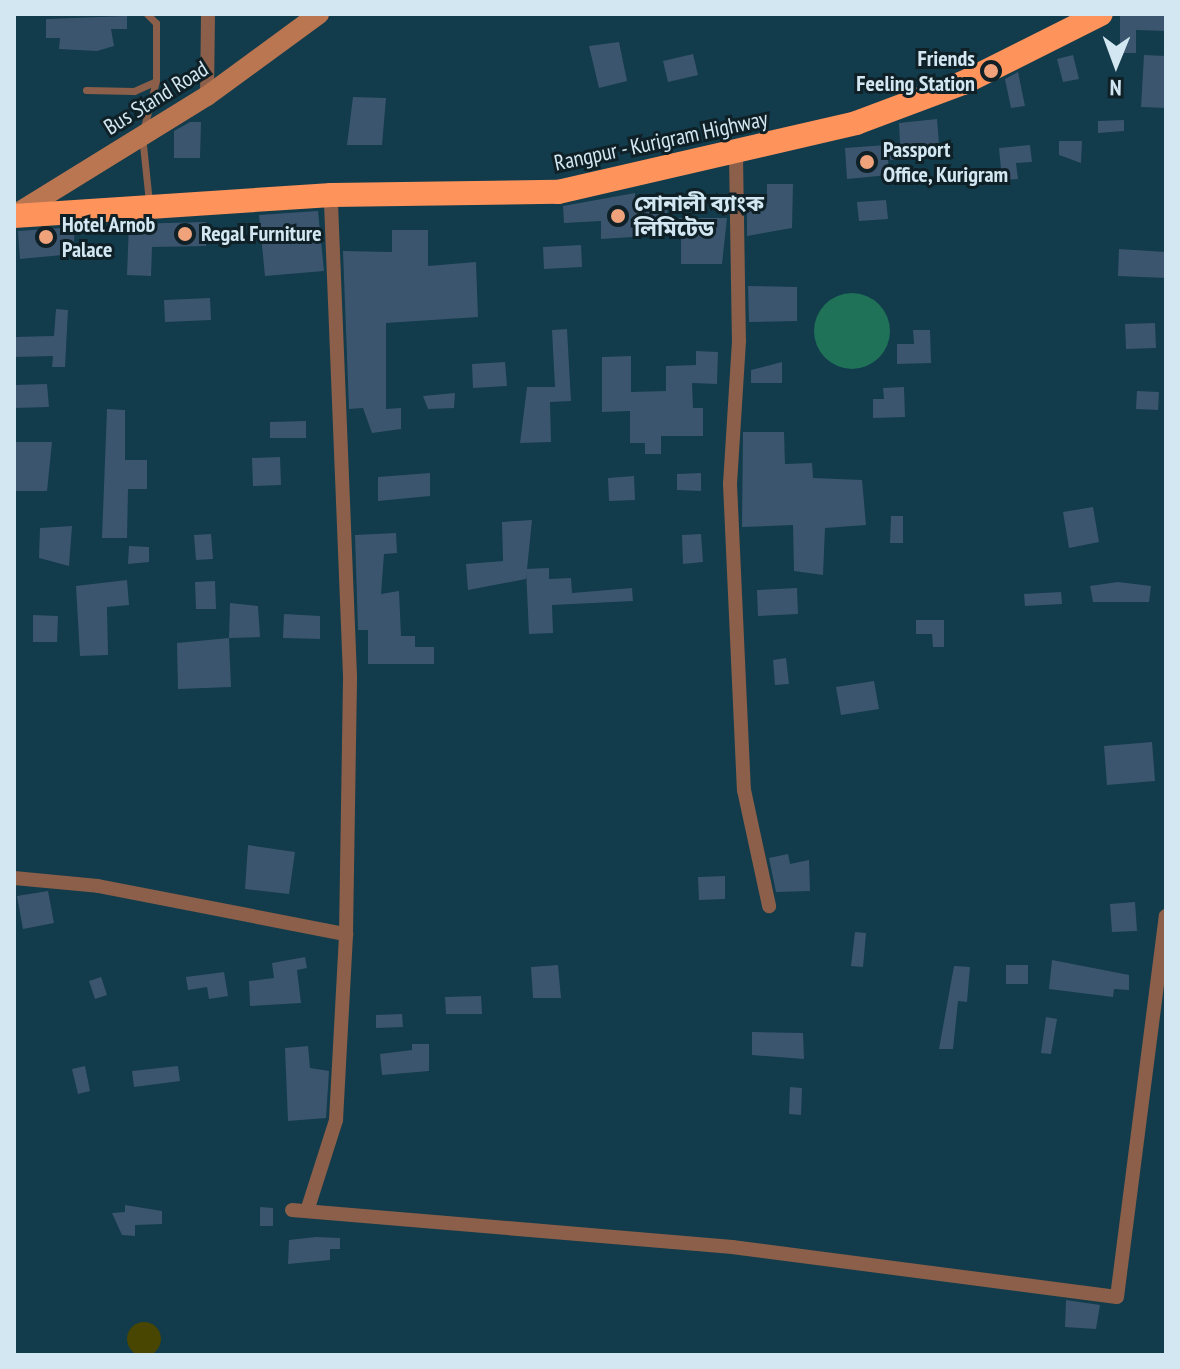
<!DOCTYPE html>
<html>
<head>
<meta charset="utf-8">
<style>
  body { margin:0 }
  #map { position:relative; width:1180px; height:1369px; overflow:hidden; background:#123b4b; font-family:"PT Sans Narrow","Noto Sans Bengali",sans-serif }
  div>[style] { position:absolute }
  .green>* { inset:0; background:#484600 }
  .round { border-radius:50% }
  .water>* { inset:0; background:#1f7158 }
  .building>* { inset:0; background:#3b556e }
  .lane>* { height:7px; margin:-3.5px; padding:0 3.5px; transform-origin:3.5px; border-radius:3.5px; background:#8b5f49 }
  .street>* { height:14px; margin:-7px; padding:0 7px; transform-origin:7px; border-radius:7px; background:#8b5f49 }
  .secondary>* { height:20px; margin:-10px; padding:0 10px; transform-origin:10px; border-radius:10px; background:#ba7551 }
  .highway>* { height:24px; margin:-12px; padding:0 12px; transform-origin:12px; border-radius:12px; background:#fe935b }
  .dots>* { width:22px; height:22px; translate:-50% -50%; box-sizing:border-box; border:4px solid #0f2027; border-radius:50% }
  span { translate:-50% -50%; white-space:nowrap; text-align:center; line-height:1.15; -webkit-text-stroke:6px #0f2027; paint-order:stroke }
  .poi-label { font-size:22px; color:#d2e7f1; font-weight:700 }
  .right { translate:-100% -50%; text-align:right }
  .left { translate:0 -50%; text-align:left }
  .street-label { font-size:22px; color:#d2e7f1 }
  .frame { position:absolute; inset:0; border:16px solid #d2e7f1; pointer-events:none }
  .north { position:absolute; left:1076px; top:24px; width:80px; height:80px; -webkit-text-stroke:6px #0f2027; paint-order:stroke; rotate:181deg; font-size:22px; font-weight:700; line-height:32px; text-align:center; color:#d2e7f1 }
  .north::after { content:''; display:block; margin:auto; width:28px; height:36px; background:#d2e7f1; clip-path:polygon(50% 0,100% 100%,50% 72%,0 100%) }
</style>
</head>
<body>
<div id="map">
  <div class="green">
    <div class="round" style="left:127px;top:1322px;width:34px;height:34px"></div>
  </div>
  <div class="water">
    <div class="round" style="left:814px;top:293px;width:76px;height:76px"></div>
  </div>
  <div class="building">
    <div style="clip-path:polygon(1120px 14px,1166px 14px,1166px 31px,1136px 30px,1136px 53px,1120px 53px)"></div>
    <div style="clip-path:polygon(127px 16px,127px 29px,111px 29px,114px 46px,97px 51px,59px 49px,60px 38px,46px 38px,46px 19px)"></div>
    <div style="clip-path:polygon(619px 42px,627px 81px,599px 88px,589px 46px)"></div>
    <div style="clip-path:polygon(693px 54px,698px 75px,668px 82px,663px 61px)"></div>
    <div style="clip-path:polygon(1073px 55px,1079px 79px,1063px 82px,1057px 59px)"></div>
    <div style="clip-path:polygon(1144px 55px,1166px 56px,1166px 108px,1141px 107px)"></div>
    <div style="clip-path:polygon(1018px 72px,1025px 106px,1011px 108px,1005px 79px)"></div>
    <div style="clip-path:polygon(353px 97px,386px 98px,382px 145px,347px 145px)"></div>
    <div style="clip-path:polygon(937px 119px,940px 156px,888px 160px,889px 175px,847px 179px,845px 148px,900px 144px,899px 123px)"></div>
    <div style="clip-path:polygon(1124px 120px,1124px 131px,1098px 133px,1098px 121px)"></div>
    <div style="clip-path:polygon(190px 122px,201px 122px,200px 158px,174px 158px,174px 131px)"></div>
    <div style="clip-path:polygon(1059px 141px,1082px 141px,1081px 163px,1059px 155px)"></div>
    <div style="clip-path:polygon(1030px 145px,1032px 162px,1016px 163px,1018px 179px,1002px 180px,999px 148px)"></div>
    <div style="clip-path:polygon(767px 184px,793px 184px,792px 228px,747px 236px,747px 204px,767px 204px)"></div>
    <div style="clip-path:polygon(635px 193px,635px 203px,668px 204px,667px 218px,727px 218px,722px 264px,681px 264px,681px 234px,601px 239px,601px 221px,564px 223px,563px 206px)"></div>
    <div style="clip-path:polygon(886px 200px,888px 219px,859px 221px,857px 202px)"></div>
    <div style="clip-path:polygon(318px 211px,324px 271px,265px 276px,259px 215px)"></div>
    <div style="clip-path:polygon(206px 222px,206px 246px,152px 247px,151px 276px,127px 275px,129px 224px)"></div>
    <div style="clip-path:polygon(75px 227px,73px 254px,20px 259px,18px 231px)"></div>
    <div style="clip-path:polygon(392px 230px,428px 230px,428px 266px,476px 262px,478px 317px,386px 323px,386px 409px,401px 408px,401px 429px,372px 433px,363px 408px,349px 409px,343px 251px,392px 252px)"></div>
    <div style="clip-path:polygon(581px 245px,582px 267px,544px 269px,543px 247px)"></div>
    <div style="clip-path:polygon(1119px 249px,1166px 252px,1166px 278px,1118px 276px)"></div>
    <div style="clip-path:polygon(748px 286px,797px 287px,797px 321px,749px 322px)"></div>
    <div style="clip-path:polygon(210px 298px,211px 320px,165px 322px,164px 300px)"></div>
    <div style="clip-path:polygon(56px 309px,68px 310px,65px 367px,52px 367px,53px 356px,14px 357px,14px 337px,54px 336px)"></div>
    <div style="clip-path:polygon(1155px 323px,1156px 348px,1126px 349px,1125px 324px)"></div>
    <div style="clip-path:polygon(567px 329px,571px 401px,550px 402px,551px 442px,520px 443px,527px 387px,555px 387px,552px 330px)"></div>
    <div style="clip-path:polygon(913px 330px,930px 330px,931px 363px,897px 364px,897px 344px,914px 344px)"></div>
    <div style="clip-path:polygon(696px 351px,718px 352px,717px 384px,692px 383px,693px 408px,703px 408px,703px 436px,661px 436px,661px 454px,645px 454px,645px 443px,630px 443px,630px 411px,602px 412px,602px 357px,631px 356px,631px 392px,666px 391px,666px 366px,696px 365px)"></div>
    <div style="clip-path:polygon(505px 362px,507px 386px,473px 388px,472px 364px)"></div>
    <div style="clip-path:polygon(782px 362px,782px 383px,751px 383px,751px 370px)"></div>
    <div style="clip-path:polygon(47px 384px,49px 407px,14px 408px,14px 385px)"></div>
    <div style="clip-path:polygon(904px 387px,905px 417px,873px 418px,873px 399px,884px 399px,883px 388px)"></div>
    <div style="clip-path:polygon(1137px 391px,1159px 392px,1158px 410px,1136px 409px)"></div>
    <div style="clip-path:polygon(455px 393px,454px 408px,428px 409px,423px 396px)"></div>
    <div style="clip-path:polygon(107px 409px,125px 410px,125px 460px,147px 460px,147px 489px,128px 489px,127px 538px,102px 538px)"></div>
    <div style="clip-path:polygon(306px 421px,306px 438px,270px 438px,270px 422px)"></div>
    <div style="clip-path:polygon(743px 432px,784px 432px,785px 464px,812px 463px,813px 478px,862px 480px,866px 525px,825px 528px,823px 575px,794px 571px,793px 525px,742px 527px)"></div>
    <div style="clip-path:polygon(16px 442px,52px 442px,47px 491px,16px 491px)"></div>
    <div style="clip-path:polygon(280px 457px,281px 485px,253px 486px,252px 458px)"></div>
    <div style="clip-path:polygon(430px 473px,430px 496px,378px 501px,378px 477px)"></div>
    <div style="clip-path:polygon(701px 473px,701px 491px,677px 490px,677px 474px)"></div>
    <div style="clip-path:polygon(634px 476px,635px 500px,609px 501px,608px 478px)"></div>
    <div style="clip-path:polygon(1093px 507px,1099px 542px,1069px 548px,1063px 512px)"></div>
    <div style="clip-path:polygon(891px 516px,903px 516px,903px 543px,890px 543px)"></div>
    <div style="clip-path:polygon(532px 520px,526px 579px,468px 590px,466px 564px,503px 561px,502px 522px)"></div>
    <div style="clip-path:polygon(72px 526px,69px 566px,39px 558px,40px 528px)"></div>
    <div style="clip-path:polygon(396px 533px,397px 553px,384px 554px,381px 594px,399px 591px,401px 636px,415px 636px,415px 647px,434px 647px,434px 664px,368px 664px,368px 630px,358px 630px,355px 535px)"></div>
    <div style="clip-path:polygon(211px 534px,213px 559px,196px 560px,194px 535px)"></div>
    <div style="clip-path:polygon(701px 534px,703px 562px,683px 564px,682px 535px)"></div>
    <div style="clip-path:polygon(129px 546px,149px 547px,149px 562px,128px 564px)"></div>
    <div style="clip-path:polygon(549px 568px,549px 579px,571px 578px,572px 593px,632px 588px,633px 601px,552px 605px,553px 633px,529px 634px,526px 569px)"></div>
    <div style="clip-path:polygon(127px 580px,129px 605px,107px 607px,108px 655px,80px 656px,76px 586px)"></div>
    <div style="clip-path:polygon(215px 581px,216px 609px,196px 609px,195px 582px)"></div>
    <div style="clip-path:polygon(1118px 582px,1151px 586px,1149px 602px,1093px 602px,1090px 586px)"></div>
    <div style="clip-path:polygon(797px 588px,798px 614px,758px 616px,757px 590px)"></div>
    <div style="clip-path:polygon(1061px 592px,1062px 604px,1025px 606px,1024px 594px)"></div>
    <div style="clip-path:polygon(230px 603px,258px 606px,260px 637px,229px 638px)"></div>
    <div style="clip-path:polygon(284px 614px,320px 616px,320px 639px,283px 638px)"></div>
    <div style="clip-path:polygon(33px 615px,58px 616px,57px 642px,33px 642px)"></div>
    <div style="clip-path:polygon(916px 620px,944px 620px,944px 647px,933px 647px,932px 634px,916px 634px)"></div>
    <div style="clip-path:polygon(229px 638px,231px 687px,178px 689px,177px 643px)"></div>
    <div style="clip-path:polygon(786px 658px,789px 684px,775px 685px,773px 660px)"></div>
    <div style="clip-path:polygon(874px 681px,879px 709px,841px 715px,836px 687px)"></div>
    <div style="clip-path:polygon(1152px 742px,1155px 781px,1107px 785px,1104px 746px)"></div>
    <div style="clip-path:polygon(248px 845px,295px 852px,289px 894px,245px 889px)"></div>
    <div style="clip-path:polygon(788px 854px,790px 864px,809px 860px,810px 891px,776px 892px,769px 858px)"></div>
    <div style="clip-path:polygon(725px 876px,725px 899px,699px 900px,698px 877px)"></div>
    <div style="clip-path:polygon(48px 891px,54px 923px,23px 929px,17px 896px)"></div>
    <div style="clip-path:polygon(1135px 902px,1137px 931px,1112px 932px,1110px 904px)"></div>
    <div style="clip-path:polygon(855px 932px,866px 933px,863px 967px,851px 966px)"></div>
    <div style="clip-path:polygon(305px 957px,307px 968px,297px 970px,301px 1003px,250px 1006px,249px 981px,274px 978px,272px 963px)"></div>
    <div style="clip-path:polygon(1052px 960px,1129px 975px,1129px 990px,1114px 989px,1113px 997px,1049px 989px)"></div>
    <div style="clip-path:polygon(558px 965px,561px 998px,533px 998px,531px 967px)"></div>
    <div style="clip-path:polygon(1006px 965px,1028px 965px,1028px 984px,1006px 984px)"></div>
    <div style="clip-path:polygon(954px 966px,970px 967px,967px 1002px,958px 1001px,953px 1049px,939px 1049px)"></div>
    <div style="clip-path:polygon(224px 972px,228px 996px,209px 999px,207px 987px,188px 990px,186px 977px)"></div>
    <div style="clip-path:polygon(101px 977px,107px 995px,95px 999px,89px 981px)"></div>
    <div style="clip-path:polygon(481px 996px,482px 1014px,446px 1014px,445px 997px)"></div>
    <div style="clip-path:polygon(402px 1014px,403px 1027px,376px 1028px,376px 1015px)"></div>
    <div style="clip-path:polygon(1046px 1017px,1057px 1019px,1051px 1054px,1041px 1053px)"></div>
    <div style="clip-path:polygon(752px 1032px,803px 1033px,804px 1059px,752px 1055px)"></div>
    <div style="clip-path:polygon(412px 1044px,429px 1044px,429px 1071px,382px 1075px,380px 1054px,412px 1050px)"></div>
    <div style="clip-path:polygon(308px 1046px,310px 1068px,329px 1071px,326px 1118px,288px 1121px,285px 1048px)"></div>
    <div style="clip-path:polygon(85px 1066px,90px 1091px,78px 1094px,72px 1069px)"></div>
    <div style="clip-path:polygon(178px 1066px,180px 1081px,134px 1087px,132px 1071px)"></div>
    <div style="clip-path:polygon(790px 1087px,802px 1088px,801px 1115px,789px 1114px)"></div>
    <div style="clip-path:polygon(125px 1205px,162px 1211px,162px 1224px,135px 1225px,135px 1236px,122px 1235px,112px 1213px,125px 1212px)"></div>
    <div style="clip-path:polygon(260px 1207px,273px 1208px,273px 1226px,260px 1226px)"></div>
    <div style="clip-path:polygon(316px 1237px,340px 1238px,340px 1249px,330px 1249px,330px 1260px,288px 1264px,289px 1240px)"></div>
    <div style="clip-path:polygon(1066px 1300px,1100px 1305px,1096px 1329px,1065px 1327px)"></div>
  </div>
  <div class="lane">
    <div style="left:86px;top:90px;width:48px;rotate:1.2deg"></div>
    <div style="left:134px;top:91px;width:24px;rotate:-24deg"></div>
    <div style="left:156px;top:81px;width:58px;rotate:-90deg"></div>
    <div style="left:156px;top:23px;width:13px;rotate:-135deg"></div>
    <div style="left:149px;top:202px;width:67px;rotate:-96deg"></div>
    <div style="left:142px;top:135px;width:56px;rotate:-75.5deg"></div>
  </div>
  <div class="street">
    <div style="left:207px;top:96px;width:82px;rotate:-89.3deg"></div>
    <div style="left:736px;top:155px;width:186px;rotate:89.1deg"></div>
    <div style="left:739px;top:341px;width:143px;rotate:93.6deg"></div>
    <div style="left:730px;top:484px;width:306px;rotate:87.4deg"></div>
    <div style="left:744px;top:790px;width:119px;rotate:77.8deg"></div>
    <div style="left:14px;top:878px;width:84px;rotate:5.4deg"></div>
    <div style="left:98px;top:886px;width:253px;rotate:11deg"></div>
    <div style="left:346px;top:934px;width:258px;rotate:-89.1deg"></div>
    <div style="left:350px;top:676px;width:481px;rotate:-92.3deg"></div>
    <div style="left:292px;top:1210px;width:442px;rotate:4.8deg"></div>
    <div style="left:732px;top:1247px;width:388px;rotate:7.4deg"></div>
    <div style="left:1117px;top:1297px;width:384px;rotate:-82.7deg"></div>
    <div style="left:307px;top:1211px;width:96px;rotate:-72.3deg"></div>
    <div style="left:336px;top:1120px;width:186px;rotate:-86.9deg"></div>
  </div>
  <div class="secondary">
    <div style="left:14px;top:215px;width:227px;rotate:-31.7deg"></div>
    <div style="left:207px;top:96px;width:139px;rotate:-36.2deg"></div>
  </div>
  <div class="highway">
    <div style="left:14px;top:216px;width:318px;rotate:-3.8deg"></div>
    <div style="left:331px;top:195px;width:227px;rotate:-0.8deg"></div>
    <div style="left:558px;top:192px;width:306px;rotate:-13deg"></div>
    <div style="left:856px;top:123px;width:114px;rotate:-20.5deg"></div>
    <div style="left:963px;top:83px;width:154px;rotate:-26.6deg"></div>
  </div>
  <div class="dots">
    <div style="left:991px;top:71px;background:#f0a27a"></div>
    <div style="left:867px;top:162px;background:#f0a27a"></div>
    <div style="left:618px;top:216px;background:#f0a27a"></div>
    <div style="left:185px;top:234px;background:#f0a27a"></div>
    <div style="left:46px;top:237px;background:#f0a27a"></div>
  </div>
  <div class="poi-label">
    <span class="right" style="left:975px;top:71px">Friends<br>Feeling Station</span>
    <span class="left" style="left:883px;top:162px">Passport<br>Office, Kurigram</span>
    <span class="left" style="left:634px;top:216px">সোনালী ব্যাংক<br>লিমিটেড</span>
    <span class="left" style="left:62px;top:237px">Hotel Arnob<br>Palace</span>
    <span class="left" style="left:201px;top:234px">Regal Furniture</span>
  </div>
  <div class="street-label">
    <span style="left:156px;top:98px;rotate:-32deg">Bus Stand Road</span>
    <span style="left:661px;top:141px;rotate:-12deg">Rangpur - Kurigram Highway</span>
  </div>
  <div class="frame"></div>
  <div class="north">N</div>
</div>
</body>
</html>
